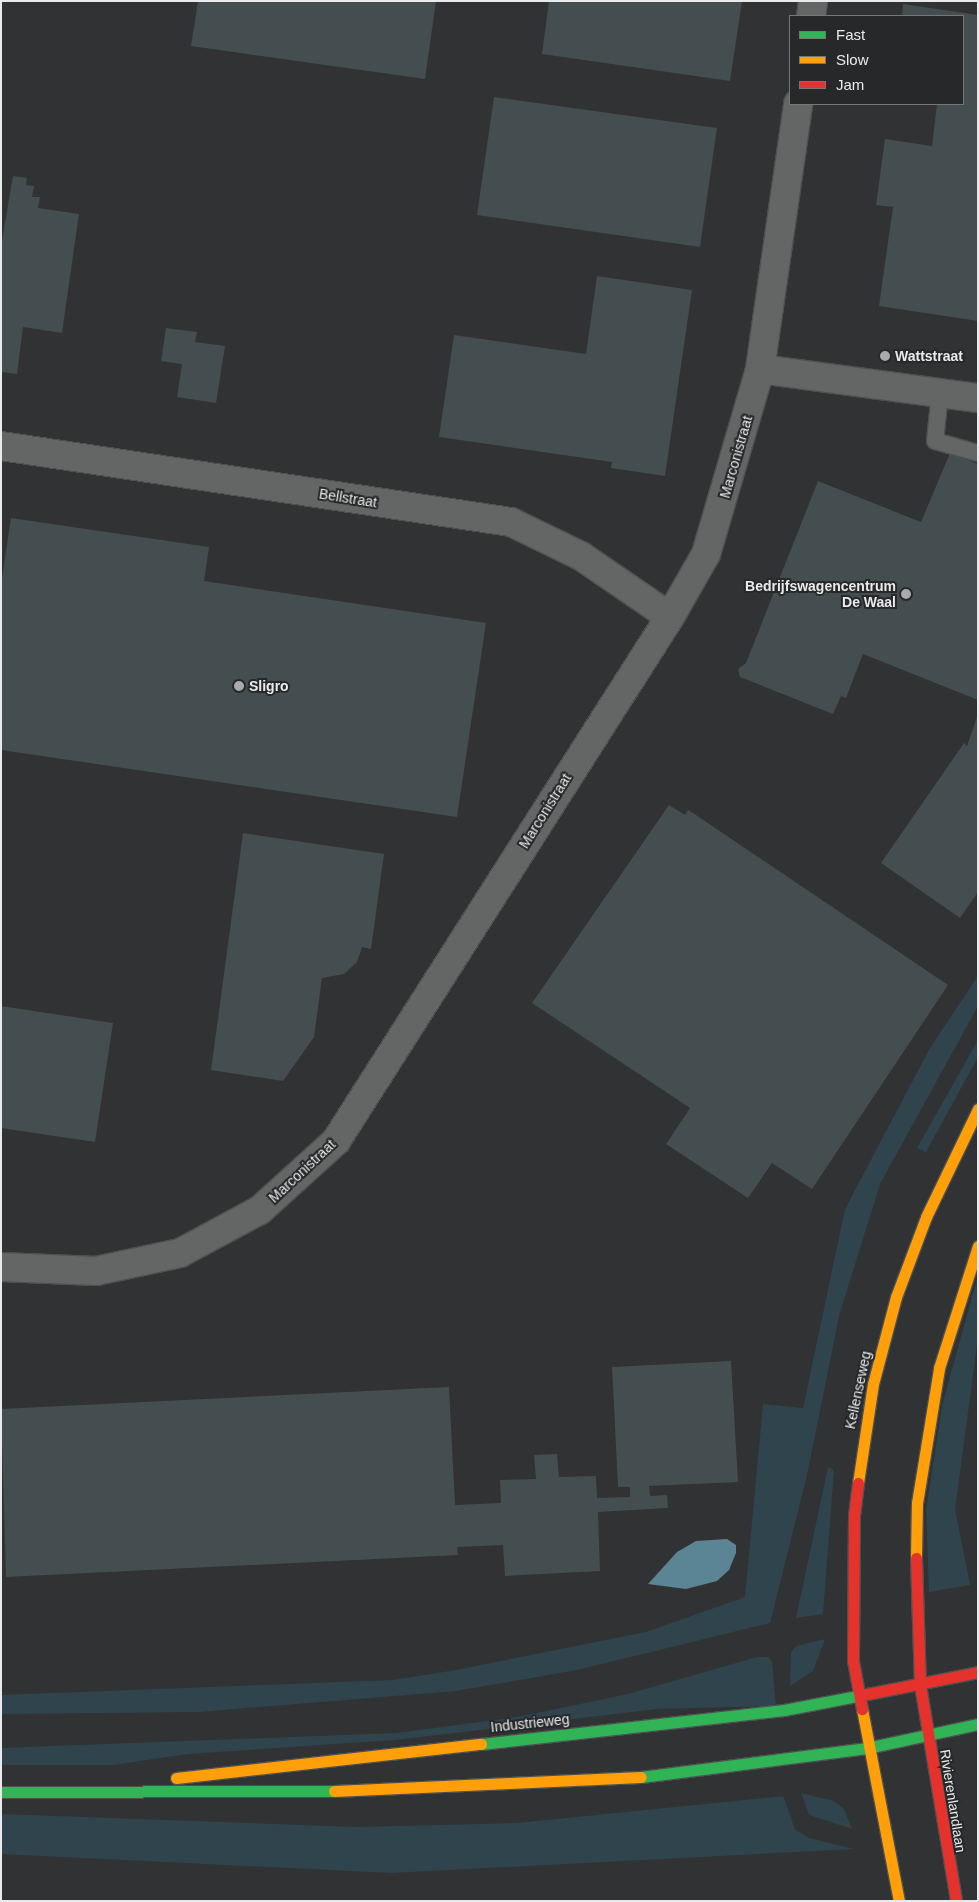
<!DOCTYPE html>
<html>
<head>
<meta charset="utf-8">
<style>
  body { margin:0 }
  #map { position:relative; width:979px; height:1902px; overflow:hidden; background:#303233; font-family:Arial,sans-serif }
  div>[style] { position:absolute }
  .green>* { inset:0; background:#2f444d }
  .water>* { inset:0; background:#5b8495 }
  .building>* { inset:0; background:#444d50 }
  .roads { filter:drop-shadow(1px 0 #4e5051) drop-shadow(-1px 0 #4e5051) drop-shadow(0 1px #4e5051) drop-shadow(0 -1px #4e5051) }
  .lane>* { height:16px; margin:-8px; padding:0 8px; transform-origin:8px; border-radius:8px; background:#646565 }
  .street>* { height:28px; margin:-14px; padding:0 14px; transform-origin:14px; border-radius:14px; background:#646565 }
  .fast>* { height:11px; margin:-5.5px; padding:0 5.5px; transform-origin:5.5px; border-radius:5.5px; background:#30b455 }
  .slow>* { height:11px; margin:-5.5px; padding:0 5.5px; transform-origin:5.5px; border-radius:5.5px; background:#ff9f0a }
  .jam>* { height:11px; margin:-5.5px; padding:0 5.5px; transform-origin:5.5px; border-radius:5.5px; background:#e5322d }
  .dots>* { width:14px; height:14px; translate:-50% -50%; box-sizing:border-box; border:2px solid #26282a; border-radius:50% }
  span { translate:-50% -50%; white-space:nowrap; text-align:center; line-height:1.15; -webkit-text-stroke:4px #26282a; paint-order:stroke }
  .poi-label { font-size:14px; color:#e8eaeb; font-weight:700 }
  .left { translate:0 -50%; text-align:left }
  .right { translate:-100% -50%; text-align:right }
  .street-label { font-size:14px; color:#e8eaeb }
  .frame { position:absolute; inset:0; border:2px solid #e8eaeb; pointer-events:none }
  .legend { position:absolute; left:789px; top:15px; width:175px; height:90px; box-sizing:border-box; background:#26282a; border:1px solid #747677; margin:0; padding:6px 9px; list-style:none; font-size:15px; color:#e8eaeb }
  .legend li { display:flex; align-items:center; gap:10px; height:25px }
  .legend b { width:25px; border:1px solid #747677 }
</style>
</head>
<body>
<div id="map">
  <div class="green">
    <div style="clip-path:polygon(978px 976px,978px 1006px,880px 1184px,839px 1316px,807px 1475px,770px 1623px,577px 1670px,456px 1691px,199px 1712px,1px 1714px,1px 1695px,393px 1680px,456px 1670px,646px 1632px,745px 1597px,763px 1404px,803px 1408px,845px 1209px,930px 1048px)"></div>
    <div style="clip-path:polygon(978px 1040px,978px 1057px,926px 1152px,917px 1148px)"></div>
    <div style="clip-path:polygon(978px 1275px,978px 1338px,955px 1509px,970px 1585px,929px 1592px,926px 1510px,942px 1406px)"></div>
    <div style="clip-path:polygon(828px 1467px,834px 1470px,823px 1614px,796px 1618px)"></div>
    <div style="clip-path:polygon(825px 1639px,813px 1671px,790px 1686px,791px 1652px,796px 1646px)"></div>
    <div style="clip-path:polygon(757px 1657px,769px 1657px,772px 1662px,776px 1706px,657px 1709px,395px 1740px,188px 1754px,113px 1765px,1px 1765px,1px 1748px,396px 1733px,517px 1717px,628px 1694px)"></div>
    <div style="clip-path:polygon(801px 1793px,834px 1801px,844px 1809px,852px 1829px,809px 1815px)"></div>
    <div style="clip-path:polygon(783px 1796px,795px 1829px,809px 1838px,854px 1849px,392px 1873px,1px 1854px,1px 1814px,356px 1827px,517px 1823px)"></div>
  </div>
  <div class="water">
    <div style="clip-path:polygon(727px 1539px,736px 1545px,736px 1553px,729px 1570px,717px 1581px,686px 1589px,648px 1584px,677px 1552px,696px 1541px)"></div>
  </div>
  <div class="building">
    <div style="clip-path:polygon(198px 1px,436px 1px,425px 79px,191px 46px)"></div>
    <div style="clip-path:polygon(549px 1px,742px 1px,730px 81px,542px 54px)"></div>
    <div style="clip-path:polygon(903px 4px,978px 15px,978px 321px,879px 306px,893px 207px,876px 205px,885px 139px,932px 146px,937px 104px,963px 104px,963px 16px,902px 16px)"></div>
    <div style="clip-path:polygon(494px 97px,717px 128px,700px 247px,477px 215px)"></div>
    <div style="clip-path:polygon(13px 176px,27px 178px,26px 185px,34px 186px,32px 197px,40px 197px,38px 208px,79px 214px,62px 333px,23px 327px,17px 374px,1px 372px,1px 246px)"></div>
    <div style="clip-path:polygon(597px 276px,692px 290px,665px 476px,611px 468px,612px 462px,439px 437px,454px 335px,586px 354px)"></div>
    <div style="clip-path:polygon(166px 328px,197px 332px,195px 342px,225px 346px,216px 403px,177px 397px,182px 364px,161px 361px)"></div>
    <div style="clip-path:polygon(950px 453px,978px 464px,978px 700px,863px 654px,846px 698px,841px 696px,833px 714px,740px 677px,738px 669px,746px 663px,818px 481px,921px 522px)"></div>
    <div style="clip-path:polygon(11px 518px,209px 547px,204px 581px,486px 623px,457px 817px,1px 750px,1px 585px)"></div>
    <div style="clip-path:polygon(977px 717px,978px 892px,960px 918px,881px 863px,964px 743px,967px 746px)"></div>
    <div style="clip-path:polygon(669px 805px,685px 815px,688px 810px,693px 813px,948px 985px,812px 1189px,772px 1163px,748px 1198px,666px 1144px,690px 1108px,532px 1003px)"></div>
    <div style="clip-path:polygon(243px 833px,384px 854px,371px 949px,362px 947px,357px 962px,344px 974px,322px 978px,314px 1037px,283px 1081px,211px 1070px)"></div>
    <div style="clip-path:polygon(1px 1006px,113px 1023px,95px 1142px,1px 1128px)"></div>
    <div style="clip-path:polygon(731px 1361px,738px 1482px,649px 1486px,650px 1496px,667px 1495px,668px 1508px,598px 1512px,600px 1571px,505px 1576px,503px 1545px,457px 1547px,458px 1555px,6px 1577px,1px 1409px,449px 1387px,455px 1505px,501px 1503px,500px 1480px,536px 1479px,534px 1455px,557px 1454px,559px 1477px,596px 1476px,597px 1498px,630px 1497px,630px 1487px,618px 1487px,612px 1367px)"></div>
  </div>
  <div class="roads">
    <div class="lane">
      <div style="left:940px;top:393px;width:48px;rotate:95.9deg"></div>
      <div style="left:935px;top:441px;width:45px;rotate:15.6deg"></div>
    </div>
    <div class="street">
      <div style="left:811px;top:16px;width:15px;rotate:-82deg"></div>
      <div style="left:760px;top:369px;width:220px;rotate:7.6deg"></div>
      <div style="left:1px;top:446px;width:516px;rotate:8.48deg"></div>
      <div style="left:511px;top:522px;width:78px;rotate:25.9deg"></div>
      <div style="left:581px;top:556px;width:108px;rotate:34.4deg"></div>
      <div style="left:1px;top:1267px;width:95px;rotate:2.4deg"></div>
      <div style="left:96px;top:1271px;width:86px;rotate:-12.1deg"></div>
      <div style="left:180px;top:1253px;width:91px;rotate:-28.3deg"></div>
      <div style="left:260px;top:1210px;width:103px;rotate:-42.2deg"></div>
      <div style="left:336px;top:1141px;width:621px;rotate:-57.49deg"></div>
      <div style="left:670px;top:617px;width:73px;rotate:-60.3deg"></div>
      <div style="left:706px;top:554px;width:193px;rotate:-73.7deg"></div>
      <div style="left:760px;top:369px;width:268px;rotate:-81.8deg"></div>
    </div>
    <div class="fast">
      <div style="left:481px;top:1744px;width:305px;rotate:-6.4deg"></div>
      <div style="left:784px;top:1710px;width:79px;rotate:-10.9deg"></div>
      <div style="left:641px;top:1777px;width:228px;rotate:-7.3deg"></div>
      <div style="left:867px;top:1748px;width:114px;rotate:-12.2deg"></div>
      <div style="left:1px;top:1792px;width:333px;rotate:-0.2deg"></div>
    </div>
    <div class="slow">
      <div style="left:858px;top:1483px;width:100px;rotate:-81.4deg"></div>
      <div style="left:873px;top:1384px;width:90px;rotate:-75.2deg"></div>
      <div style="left:896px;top:1297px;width:85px;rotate:-69.4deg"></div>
      <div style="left:926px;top:1217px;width:120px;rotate:-64.3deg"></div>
      <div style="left:916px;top:1558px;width:55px;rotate:-89deg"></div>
      <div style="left:917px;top:1503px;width:137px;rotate:-80.7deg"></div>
      <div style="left:939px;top:1368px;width:128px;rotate:-72.3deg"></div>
      <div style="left:862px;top:1709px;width:196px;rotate:79.1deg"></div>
      <div style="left:176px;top:1778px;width:307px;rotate:-6.4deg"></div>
      <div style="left:334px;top:1791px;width:307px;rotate:-2.6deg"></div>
    </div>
    <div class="jam">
      <div style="left:858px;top:1483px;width:31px;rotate:97deg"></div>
      <div style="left:854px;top:1514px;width:147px;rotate:90.4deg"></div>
      <div style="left:853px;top:1661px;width:49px;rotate:79.4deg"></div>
      <div style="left:916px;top:1558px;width:127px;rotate:88.2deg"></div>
      <div style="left:920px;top:1685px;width:219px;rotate:80.5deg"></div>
      <div style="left:862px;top:1695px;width:118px;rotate:-11.2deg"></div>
    </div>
  </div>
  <div class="dots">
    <div style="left:885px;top:356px;background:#a8aaab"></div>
    <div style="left:906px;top:594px;background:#a8aaab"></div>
    <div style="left:239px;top:686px;background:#a8aaab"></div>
  </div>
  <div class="poi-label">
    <span class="left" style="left:895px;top:356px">Wattstraat</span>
    <span class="right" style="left:896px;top:594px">Bedrijfswagencentrum<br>De Waal</span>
    <span class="left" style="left:249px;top:686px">Sligro</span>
  </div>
  <div class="street-label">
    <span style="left:736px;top:457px;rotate:-74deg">Marconistraat</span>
    <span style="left:348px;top:498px;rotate:9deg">Bellstraat</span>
    <span style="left:545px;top:811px;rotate:-58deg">Marconistraat</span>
    <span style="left:302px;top:1171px;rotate:-43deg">Marconistraat</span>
    <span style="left:858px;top:1390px;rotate:-78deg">Kellenseweg</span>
    <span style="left:530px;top:1723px;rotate:-6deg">Industrieweg</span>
    <span style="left:953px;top:1801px;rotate:81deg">Rivierenlandlaan</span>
  </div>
  <div class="frame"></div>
  <ul class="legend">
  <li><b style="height:6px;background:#30b455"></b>Fast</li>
  <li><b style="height:6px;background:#ff9f0a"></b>Slow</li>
  <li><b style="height:6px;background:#e5322d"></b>Jam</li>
  </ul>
</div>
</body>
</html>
